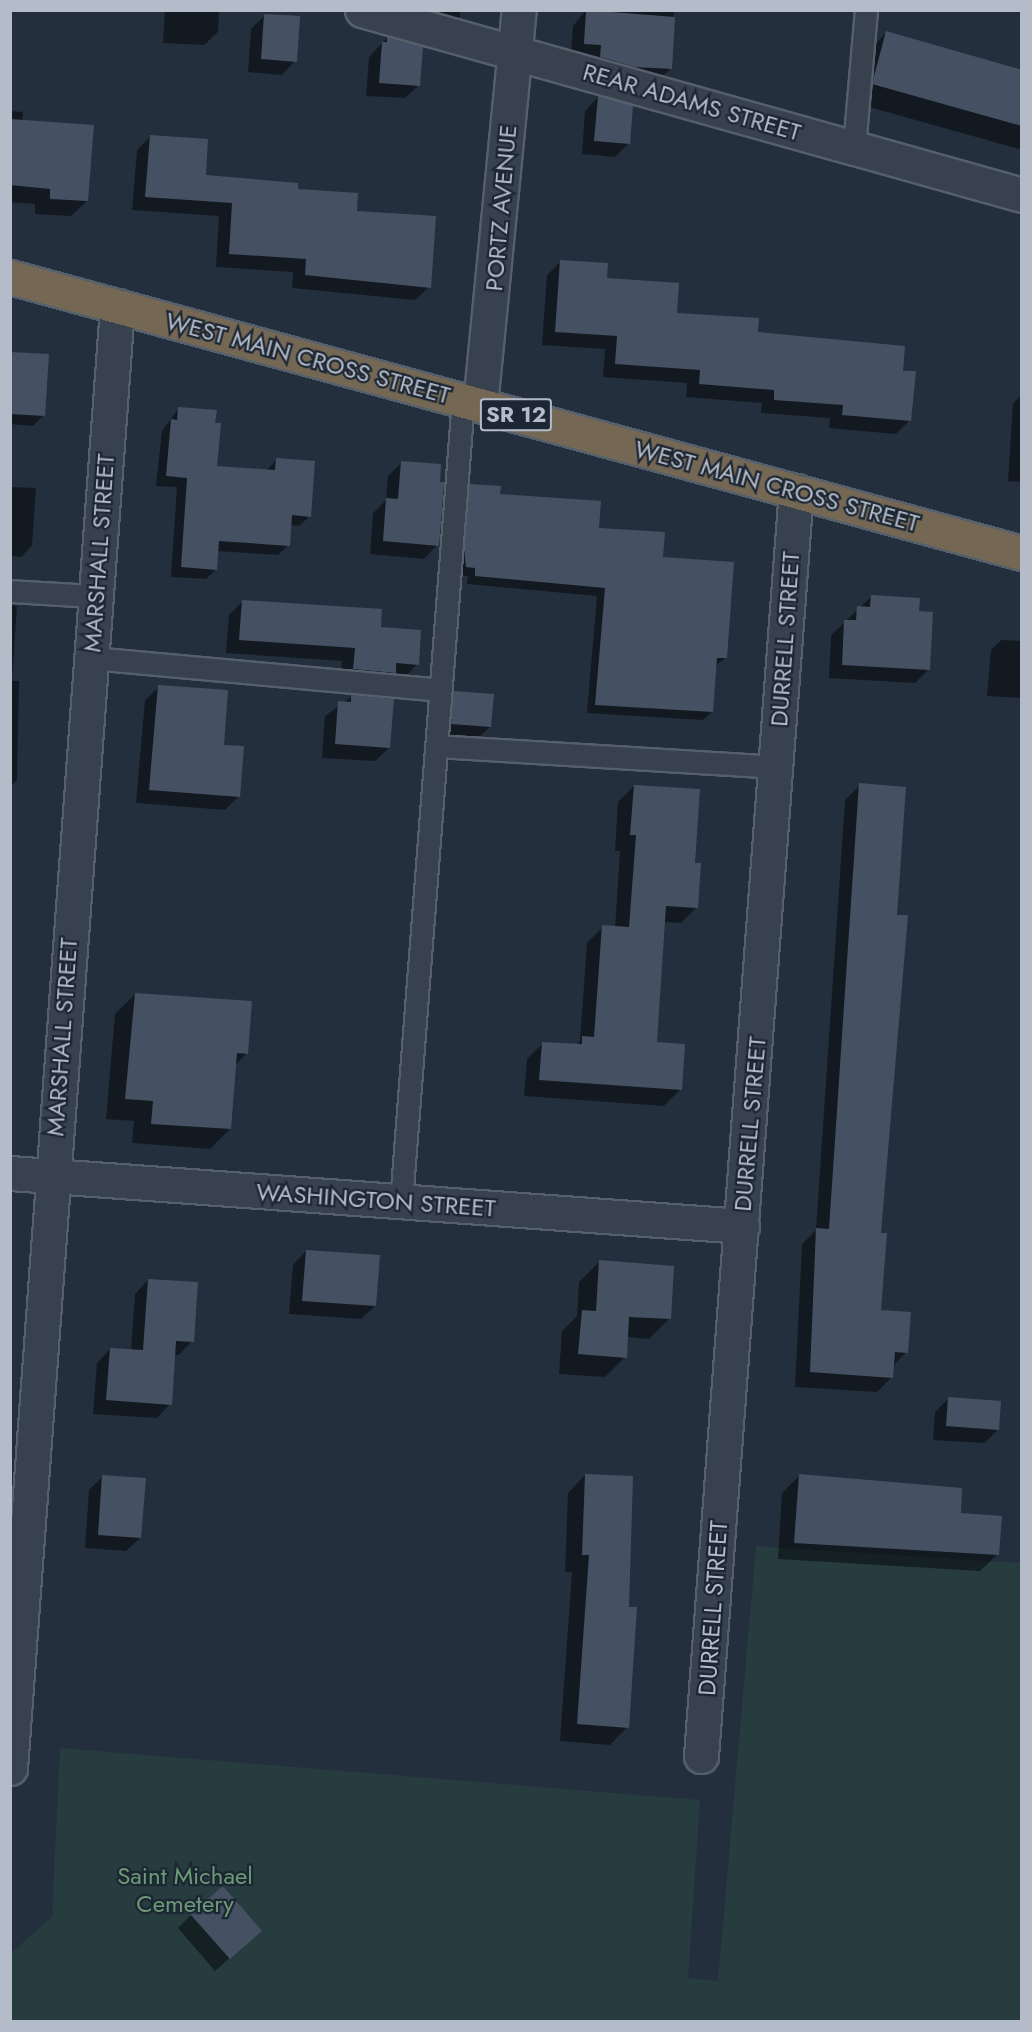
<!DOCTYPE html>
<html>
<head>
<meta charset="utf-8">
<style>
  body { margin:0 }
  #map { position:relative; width:1032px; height:2032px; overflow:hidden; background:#242f3e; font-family:Jost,sans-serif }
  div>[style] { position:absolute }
  .green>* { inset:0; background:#263c3f }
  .shadow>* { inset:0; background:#0007 }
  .building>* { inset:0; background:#455162 }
  .roads { filter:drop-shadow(2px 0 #565f6c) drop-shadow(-2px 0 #565f6c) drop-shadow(0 2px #565f6c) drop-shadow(0 -2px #565f6c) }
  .lane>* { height:21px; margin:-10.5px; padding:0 10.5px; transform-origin:10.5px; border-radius:10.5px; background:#38414e }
  .street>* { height:33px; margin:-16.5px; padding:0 16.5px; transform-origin:16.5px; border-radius:16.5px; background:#38414e }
  .highway>* { height:33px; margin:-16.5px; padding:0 16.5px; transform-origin:16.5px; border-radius:16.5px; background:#746855 }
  span { translate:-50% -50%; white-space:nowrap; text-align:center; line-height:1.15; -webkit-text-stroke:4.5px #1d2633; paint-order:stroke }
  .shield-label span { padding:2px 4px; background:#1d2633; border:2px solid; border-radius:4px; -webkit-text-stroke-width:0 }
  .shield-label { font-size:22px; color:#b4bcc9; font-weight:700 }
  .street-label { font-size:24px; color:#b4bcc9 }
  .park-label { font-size:24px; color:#6b9a76 }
  .frame { position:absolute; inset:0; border:12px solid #b4bcc9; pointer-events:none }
</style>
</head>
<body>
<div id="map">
  <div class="green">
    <div style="clip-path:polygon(756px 1546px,1021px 1563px,1021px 2021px,11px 2021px,10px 1954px,52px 1917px,60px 1748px,700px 1800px,688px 1978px,718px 1981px)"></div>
  </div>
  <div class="shadow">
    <div style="clip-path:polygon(165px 10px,219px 10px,218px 32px,204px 45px,163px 43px)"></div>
    <div style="clip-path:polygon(377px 10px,460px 10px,460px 17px,446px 31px)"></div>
    <div style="clip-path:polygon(586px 10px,674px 10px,670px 69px,657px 82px,571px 57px,573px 26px)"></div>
    <div style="clip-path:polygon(265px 15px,295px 61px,282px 75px,248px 72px,251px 29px)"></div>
    <div style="clip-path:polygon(886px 33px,1022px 72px,1022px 150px,855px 103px,868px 51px)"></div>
    <div style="clip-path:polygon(387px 38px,419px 85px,405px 98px,366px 96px,369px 57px)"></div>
    <div style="clip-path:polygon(598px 97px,629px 143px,615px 157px,582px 154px,585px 111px)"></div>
    <div style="clip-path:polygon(10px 111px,23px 112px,22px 121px,87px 201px,71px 216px,35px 214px,35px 204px,10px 202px)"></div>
    <div style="clip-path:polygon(150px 137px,204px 176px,296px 190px,355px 212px,429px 287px,415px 300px,292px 288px,293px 272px,216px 267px,219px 216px,132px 210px,137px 150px)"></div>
    <div style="clip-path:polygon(561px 261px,676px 315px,901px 372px,910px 420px,896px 434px,829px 428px,830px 418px,761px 413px,762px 403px,686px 397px,687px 383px,603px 377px,605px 349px,542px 345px,547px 275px)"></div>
    <div style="clip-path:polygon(10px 354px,44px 415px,33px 426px,10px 424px)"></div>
    <div style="clip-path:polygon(1022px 395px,1022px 482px,1008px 481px,1013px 403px)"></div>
    <div style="clip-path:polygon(179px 408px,214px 424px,215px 467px,266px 471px,276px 460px,310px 516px,299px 526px,290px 525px,288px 545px,278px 555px,217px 551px,216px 569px,206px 579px,171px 577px,177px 487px,156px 486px,162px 431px)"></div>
    <div style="clip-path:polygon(402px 462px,437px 545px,424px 559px,370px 554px,373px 513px,386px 500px,388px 476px)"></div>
    <div style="clip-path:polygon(470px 485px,598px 530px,662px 559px,726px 658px,715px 666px,712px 712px,703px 720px,587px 713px,597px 596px,467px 584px,468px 576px,458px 575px,461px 494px)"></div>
    <div style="clip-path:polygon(10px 487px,36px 488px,32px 546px,21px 557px,10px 556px)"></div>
    <div style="clip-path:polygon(871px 597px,917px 612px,929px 669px,915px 683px,829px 678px,831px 635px)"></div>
    <div style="clip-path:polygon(243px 601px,379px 628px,417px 664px,404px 678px,340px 682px,342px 661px,226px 653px,229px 615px)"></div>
    <div style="clip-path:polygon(10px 605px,17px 606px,12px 681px,19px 681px,17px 780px,10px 787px)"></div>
    <div style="clip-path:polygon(1001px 640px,1022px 641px,1022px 698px,987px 696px,991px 650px)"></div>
    <div style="clip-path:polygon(159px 687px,223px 746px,239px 796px,225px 810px,136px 803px,145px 700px)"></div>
    <div style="clip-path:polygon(454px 693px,490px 727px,476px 740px,438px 737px,440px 706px)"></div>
    <div style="clip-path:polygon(352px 696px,389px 748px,375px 761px,322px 758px,325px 716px)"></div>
    <div style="clip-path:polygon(860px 785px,880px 1312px,906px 1352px,893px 1366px,892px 1377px,877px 1392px,795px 1387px,802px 1244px,816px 1230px,845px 800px)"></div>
    <div style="clip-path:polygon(634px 786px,694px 864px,697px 907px,681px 923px,663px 922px,655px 1043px,680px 1090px,664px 1106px,524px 1096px,527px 1059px,543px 1043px,575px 1046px,580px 1041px,587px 943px,603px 927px,615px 928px,620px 851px,615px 851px,618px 802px)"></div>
    <div style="clip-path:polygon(135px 994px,247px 1053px,234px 1066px,230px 1129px,210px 1149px,132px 1143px,134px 1121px,106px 1119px,115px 1014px)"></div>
    <div style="clip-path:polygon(306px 1251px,375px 1306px,361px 1319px,289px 1314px,293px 1265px)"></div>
    <div style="clip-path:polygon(599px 1262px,669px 1319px,649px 1339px,627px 1337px,625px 1357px,605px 1377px,559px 1374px,562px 1331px,577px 1316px,579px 1282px)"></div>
    <div style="clip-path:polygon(148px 1280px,192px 1341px,179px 1355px,174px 1355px,170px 1404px,157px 1418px,93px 1414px,97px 1363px,110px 1349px,131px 1351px,135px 1294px)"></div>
    <div style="clip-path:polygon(948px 1399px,998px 1430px,984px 1443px,933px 1440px,935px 1412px)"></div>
    <div style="clip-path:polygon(585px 1475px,627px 1608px,627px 1727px,610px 1745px,560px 1741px,572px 1572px,565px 1572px,568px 1493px)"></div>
    <div style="clip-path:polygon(800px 1475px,959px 1514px,998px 1554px,980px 1571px,778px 1559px,782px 1493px)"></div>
    <div style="clip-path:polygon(103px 1476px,140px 1538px,126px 1551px,85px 1548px,89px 1490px)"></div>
    <div style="clip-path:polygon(191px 1915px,260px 1931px,215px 1971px,178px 1928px)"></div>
  </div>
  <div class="building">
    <div style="clip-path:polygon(586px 10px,675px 17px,672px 69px,635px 67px,600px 57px,601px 45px,584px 44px)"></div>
    <div style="clip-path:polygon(264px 14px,300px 16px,297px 62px,261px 59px)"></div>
    <div style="clip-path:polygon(886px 31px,1022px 70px,1022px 126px,872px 84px)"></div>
    <div style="clip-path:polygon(387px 36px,423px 47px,420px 86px,379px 83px,382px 42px,387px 42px)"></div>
    <div style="clip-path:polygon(598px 96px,633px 105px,630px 144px,594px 141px)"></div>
    <div style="clip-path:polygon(10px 119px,94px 125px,88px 201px,50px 199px,50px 189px,10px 185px)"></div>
    <div style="clip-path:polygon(150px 135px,208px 139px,206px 175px,298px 183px,298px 189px,358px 193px,357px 211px,436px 216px,431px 288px,305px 275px,306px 259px,229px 254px,232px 203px,145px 197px)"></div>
    <div style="clip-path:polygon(560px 260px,608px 263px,607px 278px,679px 283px,677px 313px,759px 318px,758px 332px,905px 346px,903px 371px,916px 371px,911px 421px,842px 415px,843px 405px,774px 400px,774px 390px,699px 384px,700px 370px,615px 364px,617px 336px,555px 332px)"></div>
    <div style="clip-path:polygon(10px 352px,49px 354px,45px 416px,10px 414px)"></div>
    <div style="clip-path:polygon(178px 407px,217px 410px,215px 423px,221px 423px,217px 466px,275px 470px,276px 458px,315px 461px,311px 517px,292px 515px,290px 546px,219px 541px,217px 570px,181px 567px,187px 478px,166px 476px,171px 419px,177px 420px)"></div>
    <div style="clip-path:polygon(401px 461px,441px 464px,440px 482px,444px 482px,439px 546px,383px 541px,386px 498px,398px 499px)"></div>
    <div style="clip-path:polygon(469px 484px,501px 486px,500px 494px,601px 501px,599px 528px,665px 532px,663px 557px,734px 562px,727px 658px,717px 658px,713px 712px,595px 705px,605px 588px,475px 576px,475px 568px,466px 567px,464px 548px)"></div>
    <div style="clip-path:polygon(871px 595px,920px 598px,919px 611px,933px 612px,930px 670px,842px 665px,844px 620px,856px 620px,857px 606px,870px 607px)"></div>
    <div style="clip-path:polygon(242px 600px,382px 609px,381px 627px,421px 630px,419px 665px,396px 663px,396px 673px,353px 669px,355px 648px,239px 640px)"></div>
    <div style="clip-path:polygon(158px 685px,228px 690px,224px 745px,244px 746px,240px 797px,149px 790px)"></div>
    <div style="clip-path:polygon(453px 691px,494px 694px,491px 727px,451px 724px)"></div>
    <div style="clip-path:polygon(351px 695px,394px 699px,390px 748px,335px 744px,338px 701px,351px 702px)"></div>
    <div style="clip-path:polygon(859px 783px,906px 787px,897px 915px,908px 915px,881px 1233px,887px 1233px,881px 1310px,911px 1312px,908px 1353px,895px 1352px,893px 1378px,810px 1372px,816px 1228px,829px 1229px)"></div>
    <div style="clip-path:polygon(634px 785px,700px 789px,695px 863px,701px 863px,698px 908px,666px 906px,657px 1042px,685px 1044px,682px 1090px,539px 1080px,542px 1042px,582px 1044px,582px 1036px,594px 1037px,602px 925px,629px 927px,636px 835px,630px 835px)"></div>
    <div style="clip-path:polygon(135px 993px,252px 1001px,248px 1054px,237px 1053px,231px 1129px,151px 1124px,153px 1101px,125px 1099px)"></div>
    <div style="clip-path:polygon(306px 1250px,380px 1255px,376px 1306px,302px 1301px)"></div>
    <div style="clip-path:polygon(599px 1260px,674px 1266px,671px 1319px,629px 1317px,627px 1358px,578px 1354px,582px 1310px,596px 1311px)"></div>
    <div style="clip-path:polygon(148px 1279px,198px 1282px,194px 1342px,176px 1341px,172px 1405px,106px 1400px,110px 1348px,143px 1350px)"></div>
    <div style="clip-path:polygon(948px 1397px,1001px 1401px,999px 1430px,946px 1426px)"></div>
    <div style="clip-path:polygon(585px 1474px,633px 1476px,629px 1607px,637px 1607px,629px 1728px,577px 1724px,589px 1555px,582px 1555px)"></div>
    <div style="clip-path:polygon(799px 1474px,962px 1488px,961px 1513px,1002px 1516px,999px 1555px,794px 1543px)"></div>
    <div style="clip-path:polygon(102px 1475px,146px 1478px,141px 1538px,98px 1535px)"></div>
    <div style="clip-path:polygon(223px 1886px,262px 1931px,230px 1959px,190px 1914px)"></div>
  </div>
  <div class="roads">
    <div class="lane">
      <div style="left:854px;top:147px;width:138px;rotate:-85deg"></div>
      <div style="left:10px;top:591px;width:85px;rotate:3.4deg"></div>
      <div style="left:91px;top:658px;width:350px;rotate:5.2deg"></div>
      <div style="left:436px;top:746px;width:341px;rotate:3.5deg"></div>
      <div style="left:401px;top:1202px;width:804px;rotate:-85.58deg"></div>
    </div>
    <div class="street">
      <div style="left:362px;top:10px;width:685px;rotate:15.66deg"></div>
      <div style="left:480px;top:405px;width:397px;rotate:-84.4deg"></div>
      <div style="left:10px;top:1173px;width:734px;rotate:4.14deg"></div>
      <div style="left:701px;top:1756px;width:1269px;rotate:-85.71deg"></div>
      <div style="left:10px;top:1768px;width:1466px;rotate:-85.81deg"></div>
    </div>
    <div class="highway">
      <div style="left:10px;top:277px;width:1049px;rotate:15.26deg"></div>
    </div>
  </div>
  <div class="shield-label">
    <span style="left:516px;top:415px">SR 12</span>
  </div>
  <div class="street-label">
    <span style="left:692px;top:102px;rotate:16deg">REAR ADAMS STREET</span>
    <span style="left:501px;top:208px;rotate:-85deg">PORTZ AVENUE</span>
    <span style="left:308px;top:358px;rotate:15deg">WEST MAIN CROSS STREET</span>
    <span style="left:777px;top:486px;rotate:15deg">WEST MAIN CROSS STREET</span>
    <span style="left:99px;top:553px;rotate:-86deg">MARSHALL STREET</span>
    <span style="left:785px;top:639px;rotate:-86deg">DURRELL STREET</span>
    <span style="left:62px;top:1037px;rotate:-86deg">MARSHALL STREET</span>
    <span style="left:750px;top:1124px;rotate:-85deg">DURRELL STREET</span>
    <span style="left:376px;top:1200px;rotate:4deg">WASHINGTON STREET</span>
    <span style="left:713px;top:1608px;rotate:-86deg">DURRELL STREET</span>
  </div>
  <div class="park-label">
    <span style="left:185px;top:1890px">Saint Michael<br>Cemetery</span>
  </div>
  <div class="frame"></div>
</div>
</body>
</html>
